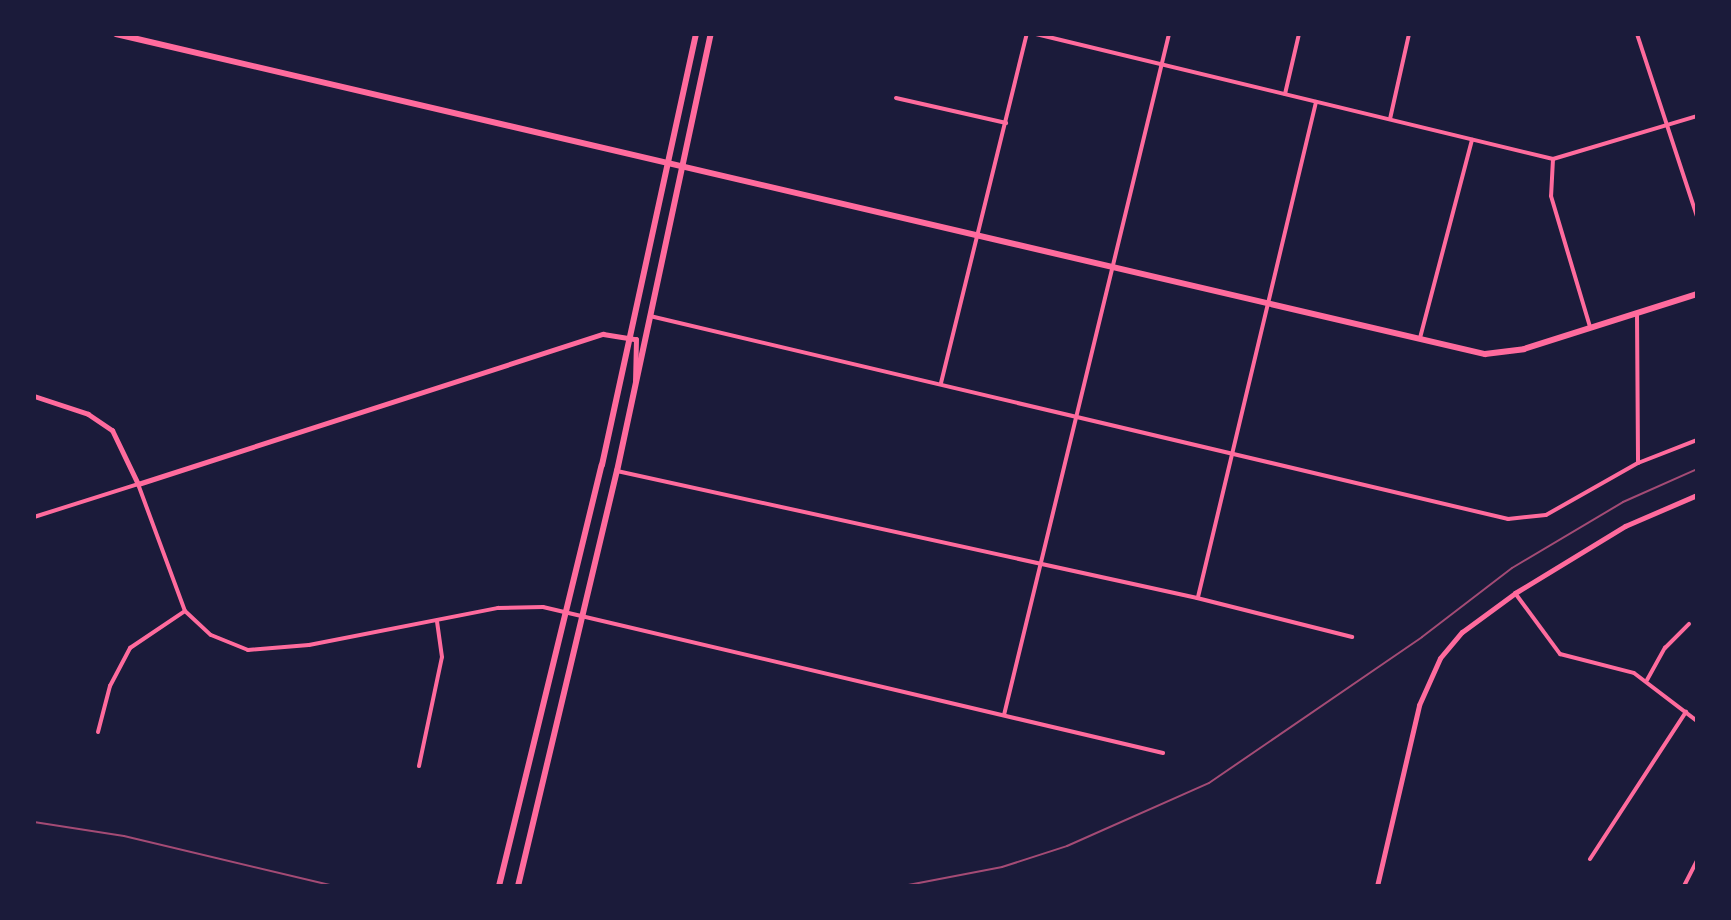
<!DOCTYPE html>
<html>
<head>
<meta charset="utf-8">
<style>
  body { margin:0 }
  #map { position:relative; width:1731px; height:920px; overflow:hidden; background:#1b1b3a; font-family:Karla,sans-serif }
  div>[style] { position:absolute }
  .minor>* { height:4px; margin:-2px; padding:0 2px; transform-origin:2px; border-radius:2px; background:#ff6b9d }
  .tertiary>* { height:5px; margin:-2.5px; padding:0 2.5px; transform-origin:2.5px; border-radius:2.5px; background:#ff6b9d }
  .secondary>* { height:6px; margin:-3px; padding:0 3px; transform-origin:3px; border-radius:3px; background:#ff6b9d }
  .rail>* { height:2px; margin:-1px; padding:0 1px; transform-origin:1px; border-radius:1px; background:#a44b75 }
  span { translate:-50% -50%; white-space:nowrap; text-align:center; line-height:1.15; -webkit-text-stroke:6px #1b1b3a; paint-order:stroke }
  .frame { position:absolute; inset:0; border:36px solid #1b1b3a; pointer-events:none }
</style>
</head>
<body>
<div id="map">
  <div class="minor">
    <div style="left:1036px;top:34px;width:532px;rotate:13.59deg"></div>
    <div style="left:1553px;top:159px;width:150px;rotate:-16.6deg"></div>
    <div style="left:1550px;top:34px;width:24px"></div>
    <div style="left:1637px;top:34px;width:192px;rotate:71.8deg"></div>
    <div style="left:1285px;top:94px;width:62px;rotate:-76.9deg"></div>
    <div style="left:896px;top:98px;width:113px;rotate:12.8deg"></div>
    <div style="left:1390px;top:119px;width:87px;rotate:-77.4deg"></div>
    <div style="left:1553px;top:159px;width:37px;rotate:93deg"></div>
    <div style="left:1551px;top:196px;width:137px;rotate:73.4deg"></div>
    <div style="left:1637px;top:314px;width:149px;rotate:89.6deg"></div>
    <div style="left:650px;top:316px;width:882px;rotate:13.31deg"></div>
    <div style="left:1508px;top:519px;width:38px;rotate:-6deg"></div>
    <div style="left:1546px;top:515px;width:106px;rotate:-29.5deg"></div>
    <div style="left:1638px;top:463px;width:63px;rotate:-21.3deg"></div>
    <div style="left:1420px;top:338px;width:205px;rotate:-75.3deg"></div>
    <div style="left:941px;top:383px;width:359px;rotate:-76.2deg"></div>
    <div style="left:617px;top:471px;width:594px;rotate:12.35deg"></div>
    <div style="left:1197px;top:598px;width:160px;rotate:14.1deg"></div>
    <div style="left:34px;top:517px;width:109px;rotate:-17.6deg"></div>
    <div style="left:138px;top:484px;width:135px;rotate:69.7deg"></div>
    <div style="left:185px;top:611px;width:35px;rotate:43deg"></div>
    <div style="left:211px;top:635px;width:40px;rotate:22deg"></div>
    <div style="left:248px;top:650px;width:61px;rotate:-4.7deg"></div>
    <div style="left:309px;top:645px;width:193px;rotate:-11.1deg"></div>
    <div style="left:498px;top:608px;width:45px;rotate:-1.3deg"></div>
    <div style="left:543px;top:607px;width:637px;rotate:13.25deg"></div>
    <div style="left:1515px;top:593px;width:76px;rotate:53.6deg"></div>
    <div style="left:1560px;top:654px;width:76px;rotate:14.4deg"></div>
    <div style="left:1634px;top:673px;width:79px;rotate:37.3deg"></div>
    <div style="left:1198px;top:597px;width:509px;rotate:-76.59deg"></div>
    <div style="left:1647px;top:680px;width:37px;rotate:-61deg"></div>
    <div style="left:1665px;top:648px;width:34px;rotate:-45deg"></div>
    <div style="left:1004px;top:715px;width:701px;rotate:-76.38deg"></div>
    <div style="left:98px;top:732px;width:48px;rotate:-75.4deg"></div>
    <div style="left:110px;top:686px;width:43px;rotate:-62.2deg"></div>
    <div style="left:130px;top:648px;width:66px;rotate:-33.9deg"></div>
    <div style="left:419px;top:766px;width:111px;rotate:-78.1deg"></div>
    <div style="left:442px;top:657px;width:37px;rotate:-98deg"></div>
    <div style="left:1590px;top:859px;width:176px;rotate:-56.9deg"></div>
    <div style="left:1684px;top:886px;width:28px;rotate:-63deg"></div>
  </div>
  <div class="tertiary">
    <div style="left:34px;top:396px;width:57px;rotate:18.4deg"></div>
    <div style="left:88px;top:414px;width:29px;rotate:34deg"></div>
    <div style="left:112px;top:430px;width:60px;rotate:64.3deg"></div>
    <div style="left:138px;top:484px;width:489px;rotate:-17.9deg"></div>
    <div style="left:603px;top:334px;width:33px;rotate:9deg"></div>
    <div style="left:636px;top:339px;width:43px;rotate:91.3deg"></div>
    <div style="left:1377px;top:886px;width:186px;rotate:-76.9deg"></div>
    <div style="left:1419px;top:705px;width:51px;rotate:-65.9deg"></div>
    <div style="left:1440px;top:658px;width:34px;rotate:-50deg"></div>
    <div style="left:1462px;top:632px;width:66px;rotate:-36.3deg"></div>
    <div style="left:1515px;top:593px;width:129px;rotate:-31.3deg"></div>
    <div style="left:1625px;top:526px;width:78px;rotate:-23.3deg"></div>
  </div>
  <div class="secondary">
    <div style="left:116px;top:34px;width:1406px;rotate:13.16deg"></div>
    <div style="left:1485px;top:354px;width:39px;rotate:-7deg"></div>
    <div style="left:1524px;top:349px;width:182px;rotate:-17.6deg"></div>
    <div style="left:499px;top:886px;width:433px;rotate:-76.3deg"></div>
    <div style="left:602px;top:465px;width:441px;rotate:-77.7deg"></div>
    <div style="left:518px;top:886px;width:427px;rotate:-76.6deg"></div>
    <div style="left:617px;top:471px;width:447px;rotate:-77.9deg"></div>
  </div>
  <div class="rail">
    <div style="left:34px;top:822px;width:91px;rotate:8.8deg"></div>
    <div style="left:124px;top:836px;width:216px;rotate:13.4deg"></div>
    <div style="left:903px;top:886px;width:101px;rotate:-10.9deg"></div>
    <div style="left:1002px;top:867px;width:68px;rotate:-17.9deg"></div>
    <div style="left:1067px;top:846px;width:155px;rotate:-23.9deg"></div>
    <div style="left:1209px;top:783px;width:258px;rotate:-34.4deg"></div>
    <div style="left:1422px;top:637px;width:113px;rotate:-37.5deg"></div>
    <div style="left:1512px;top:568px;width:129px;rotate:-30.7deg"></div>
    <div style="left:1623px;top:502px;width:81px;rotate:-24deg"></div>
  </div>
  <div class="frame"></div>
</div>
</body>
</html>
